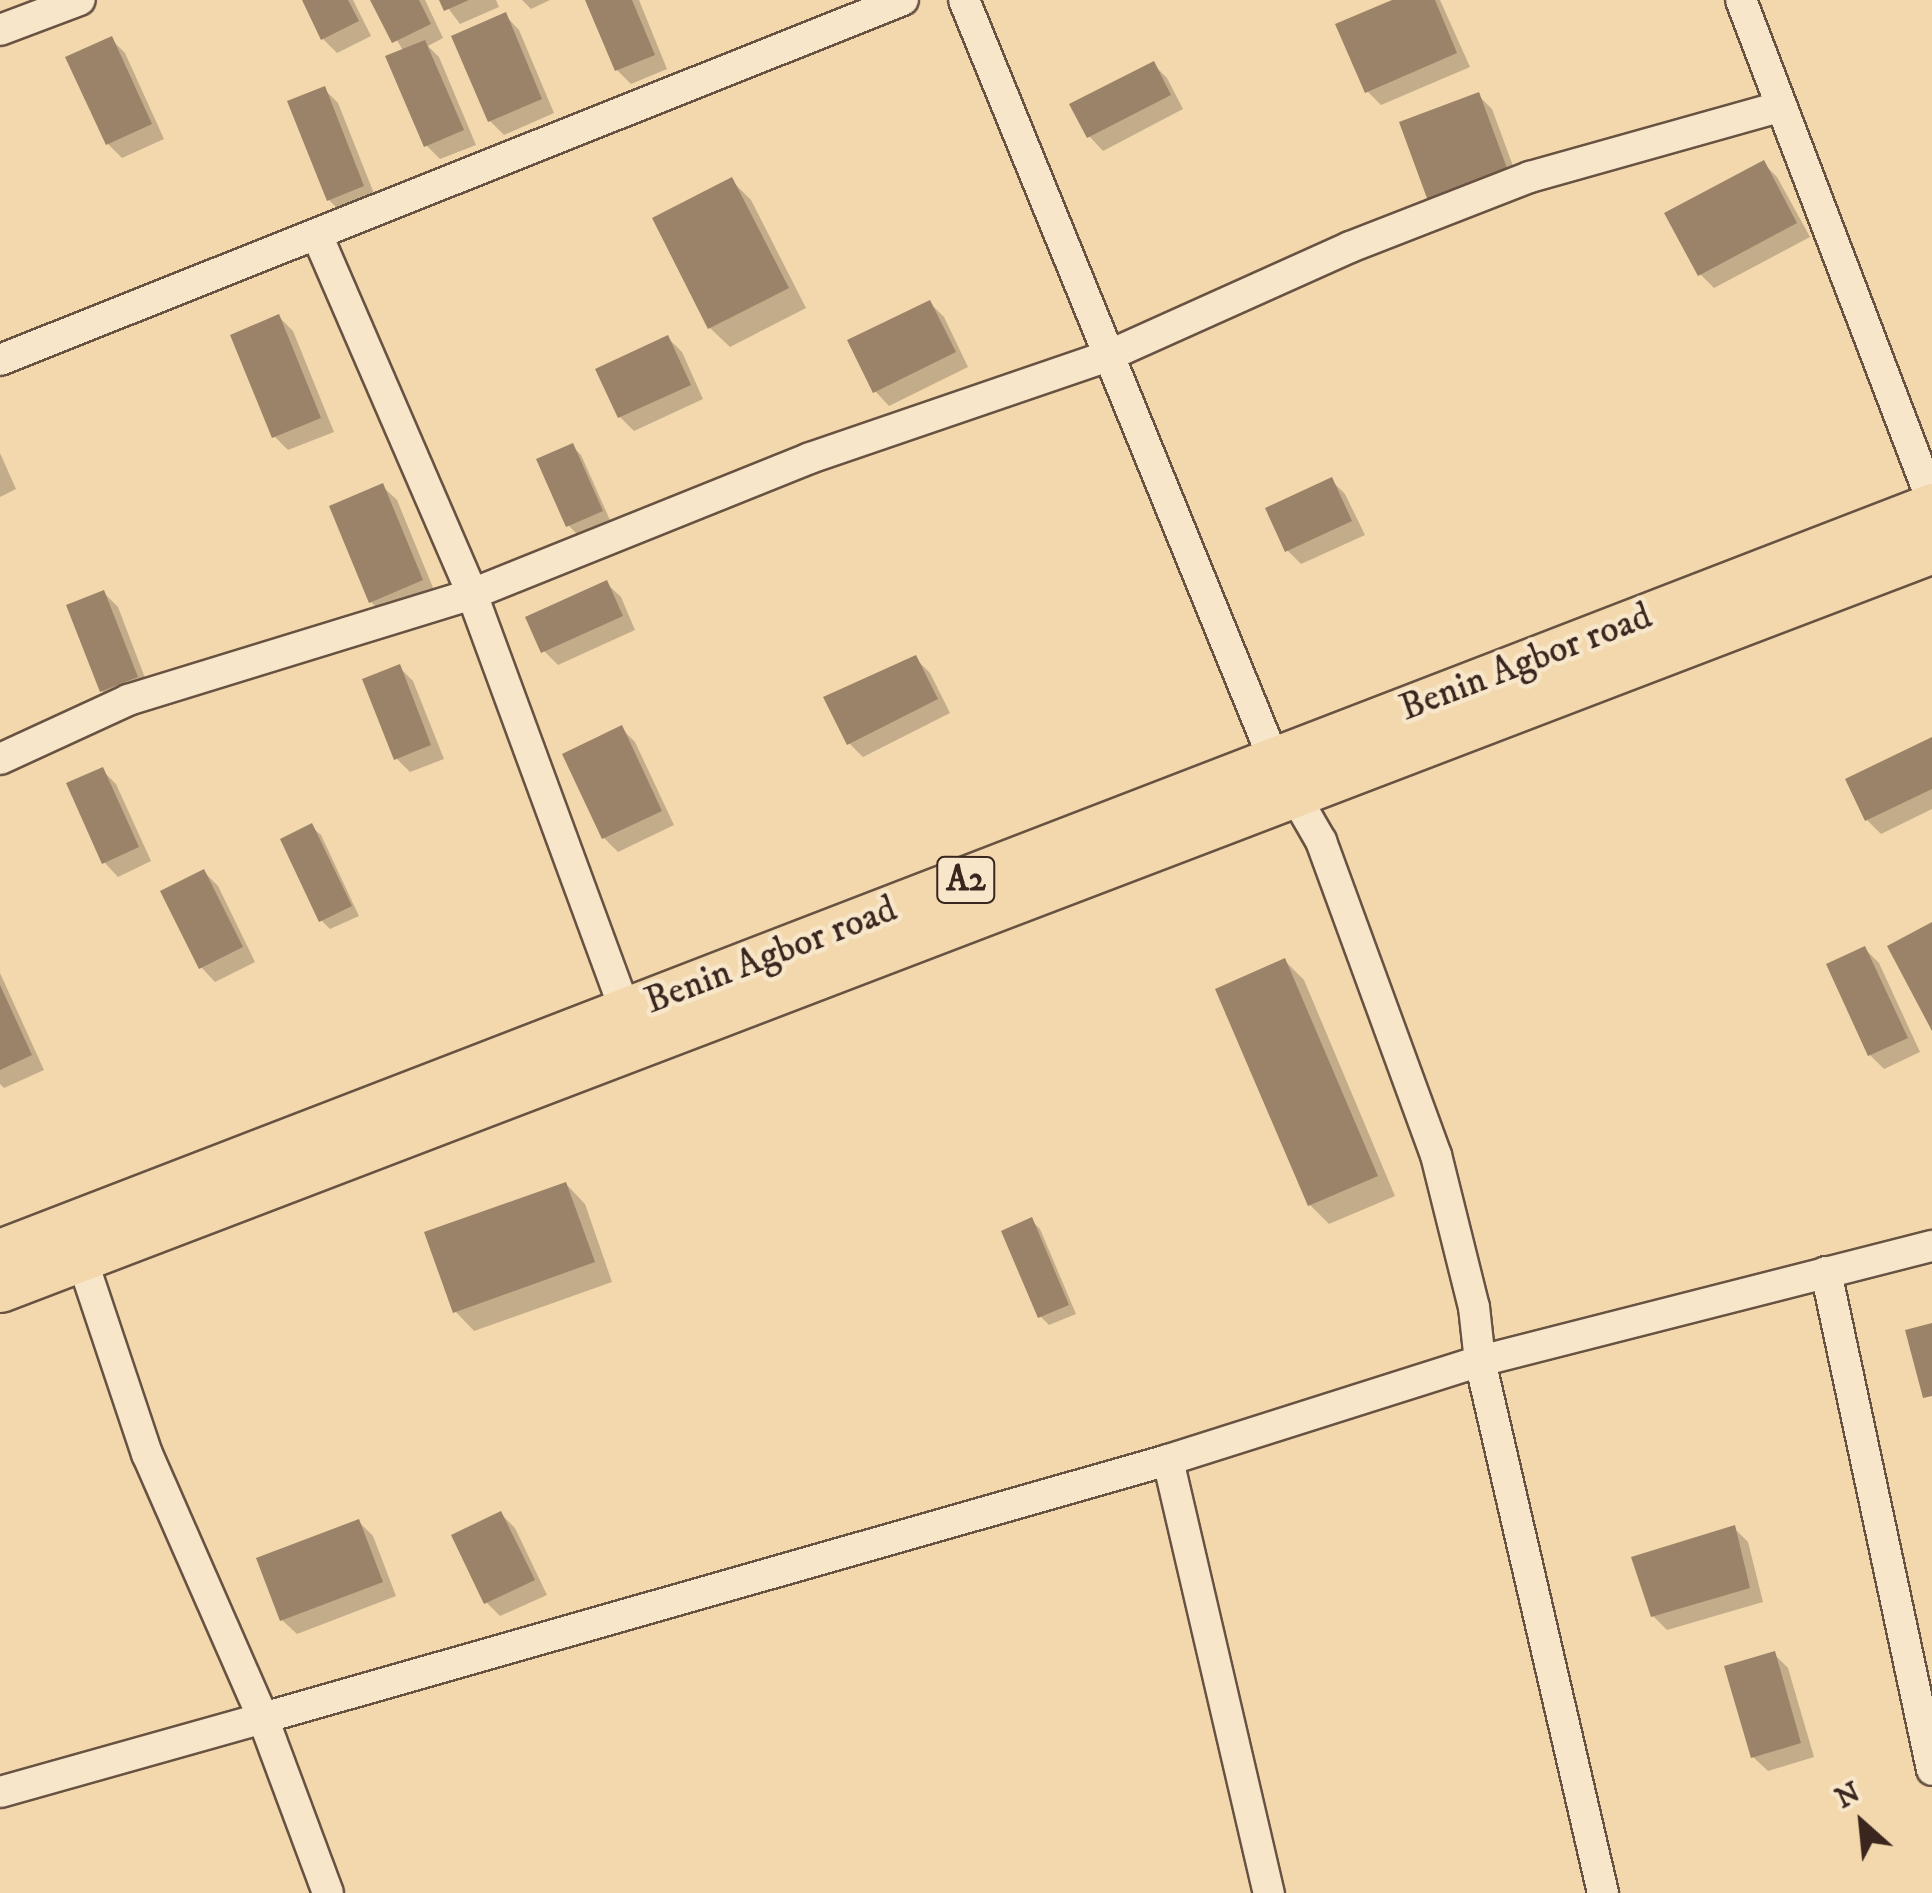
<!DOCTYPE html>
<html>
<head>
<meta charset="utf-8">
<style>
  body { margin:0 }
  #map { position:relative; width:1932px; height:1893px; overflow:hidden; background:#f3d8ad; font-family:"IM FELL DW Pica",serif }
  div>[style] { position:absolute }
  .shadow>* { inset:0; background:#0003 }
  .building>* { inset:0; background:#9a8368 }
  .roads { filter:drop-shadow(2px 0 #685242) drop-shadow(-2px 0 #685242) drop-shadow(0 2px #685242) drop-shadow(0 -2px #685242) }
  .minor>* { height:30px; margin:-15px; padding:0 15px; transform-origin:15px; border-radius:15px; background:#f7e6ca }
  .highway>* { height:45px; margin:-22.5px; padding:0 22.5px; transform-origin:22.5px; border-radius:22.5px; background:#f3d8ad }
  span { translate:-50% -50%; white-space:nowrap; text-align:center; line-height:1.15; -webkit-text-stroke:9px #f7e6ca; paint-order:stroke }
  .shield-label span { padding:2px 8px; background:#f7e6ca; border:2px solid; border-radius:8px; -webkit-text-stroke-width:0 }
  .shield-label { font-size:35px; color:#3a261e; font-weight:700 }
  .street-label { font-size:38px; color:#3a261e }
  .north { position:absolute; left:1812px; top:1773px; width:100px; height:100px; -webkit-text-stroke:8px #f7e6ca; paint-order:stroke; rotate:333deg; font-size:28px; font-weight:700; line-height:40px; text-align:center; color:#3a261e }
  .north::after { content:''; display:block; margin:auto; width:35px; height:45px; background:#3a261e; clip-path:polygon(50% 0,100% 100%,50% 72%,0 100%) }
</style>
</head>
<body>
<div id="map">
  <div class="shadow">
    <div style="clip-path:polygon(304px 0,353px 0,371px 36px,337px 53px,323px 39px)"></div>
    <div style="clip-path:polygon(373px 0,425px 0,443px 38px,428px 46px,439px 57px,476px 145px,440px 159px,426px 145px,404px 52px)"></div>
    <div style="clip-path:polygon(442px 0,496px 0,499px 7px,460px 24px)"></div>
    <div style="clip-path:polygon(522px 0,550px 0,531px 9px)"></div>
    <div style="clip-path:polygon(588px 0,639px 0,667px 69px,631px 84px,617px 70px)"></div>
    <div style="clip-path:polygon(1398px 0,1440px 0,1470px 67px,1381px 105px,1367px 91px)"></div>
    <div style="clip-path:polygon(505px 15px,519px 30px,554px 113px,504px 135px,490px 121px)"></div>
    <div style="clip-path:polygon(111px 39px,125px 53px,164px 139px,122px 158px,108px 144px)"></div>
    <div style="clip-path:polygon(1153px 64px,1167px 78px,1183px 109px,1103px 151px,1089px 136px)"></div>
    <div style="clip-path:polygon(324px 89px,338px 103px,377px 201px,343px 214px,329px 200px)"></div>
    <div style="clip-path:polygon(1478px 95px,1492px 109px,1520px 185px,1430px 200px)"></div>
    <div style="clip-path:polygon(1763px 163px,1777px 177px,1810px 237px,1714px 288px,1700px 274px)"></div>
    <div style="clip-path:polygon(732px 181px,751px 200px,806px 308px,730px 347px,710px 328px)"></div>
    <div style="clip-path:polygon(930px 303px,944px 317px,968px 367px,889px 406px,875px 391px)"></div>
    <div style="clip-path:polygon(279px 317px,293px 331px,334px 432px,288px 450px,274px 436px)"></div>
    <div style="clip-path:polygon(668px 338px,682px 352px,703px 399px,634px 431px,620px 417px)"></div>
    <div style="clip-path:polygon(572px 446px,581px 455px,610px 520px,577px 534px,568px 525px)"></div>
    <div style="clip-path:polygon(0 453px,16px 489px,0 497px)"></div>
    <div style="clip-path:polygon(1331px 480px,1345px 494px,1365px 535px,1301px 564px,1287px 550px)"></div>
    <div style="clip-path:polygon(382px 486px,397px 500px,436px 595px,385px 616px,371px 602px)"></div>
    <div style="clip-path:polygon(606px 583px,621px 597px,635px 630px,558px 665px,544px 651px)"></div>
    <div style="clip-path:polygon(104px 593px,118px 607px,150px 691px,116px 705px,102px 691px)"></div>
    <div style="clip-path:polygon(915px 658px,930px 673px,950px 713px,863px 757px,849px 743px)"></div>
    <div style="clip-path:polygon(399px 667px,413px 681px,444px 759px,410px 772px,396px 758px)"></div>
    <div style="clip-path:polygon(621px 728px,635px 742px,674px 825px,618px 852px,604px 838px)"></div>
    <div style="clip-path:polygon(1932px 740px,1932px 809px,1881px 834px,1867px 820px)"></div>
    <div style="clip-path:polygon(102px 770px,116px 784px,151px 861px,118px 877px,104px 862px)"></div>
    <div style="clip-path:polygon(312px 827px,321px 835px,359px 916px,330px 929px,321px 920px)"></div>
    <div style="clip-path:polygon(204px 872px,218px 886px,255px 962px,215px 982px,201px 967px)"></div>
    <div style="clip-path:polygon(1865px 949px,1879px 963px,1920px 1052px,1884px 1069px,1870px 1055px)"></div>
    <div style="clip-path:polygon(1285px 961px,1304px 980px,1395px 1196px,1329px 1224px,1310px 1205px)"></div>
    <div style="clip-path:polygon(0 973px,44px 1070px,4px 1088px,0 1084px)"></div>
    <div style="clip-path:polygon(566px 1184px,585px 1204px,612px 1282px,474px 1331px,455px 1311px)"></div>
    <div style="clip-path:polygon(1031px 1220px,1040px 1229px,1076px 1314px,1049px 1325px,1040px 1316px)"></div>
    <div style="clip-path:polygon(501px 1514px,515px 1528px,547px 1595px,500px 1616px,486px 1602px)"></div>
    <div style="clip-path:polygon(359px 1522px,373px 1536px,396px 1596px,297px 1634px,282px 1620px)"></div>
    <div style="clip-path:polygon(1734px 1528px,1748px 1542px,1763px 1602px,1667px 1630px,1653px 1616px)"></div>
    <div style="clip-path:polygon(1774px 1654px,1788px 1668px,1814px 1757px,1768px 1771px,1753px 1757px)"></div>
  </div>
  <div class="building">
    <div style="clip-path:polygon(302px 0,348px 0,359px 21px,321px 40px)"></div>
    <div style="clip-path:polygon(370px 0,419px 0,431px 24px,392px 43px)"></div>
    <div style="clip-path:polygon(439px 0,469px 0,444px 11px)"></div>
    <div style="clip-path:polygon(585px 0,632px 0,655px 55px,615px 71px)"></div>
    <div style="clip-path:polygon(1392px 0,1435px 0,1457px 53px,1365px 93px,1335px 24px)"></div>
    <div style="clip-path:polygon(506px 12px,542px 99px,488px 122px,451px 36px)"></div>
    <div style="clip-path:polygon(112px 36px,152px 124px,106px 145px,65px 57px)"></div>
    <div style="clip-path:polygon(425px 40px,464px 130px,424px 147px,385px 56px)"></div>
    <div style="clip-path:polygon(1154px 61px,1171px 95px,1087px 138px,1069px 104px)"></div>
    <div style="clip-path:polygon(325px 86px,364px 186px,327px 201px,287px 101px)"></div>
    <div style="clip-path:polygon(1479px 92px,1508px 171px,1428px 201px,1399px 122px)"></div>
    <div style="clip-path:polygon(1764px 160px,1797px 223px,1698px 276px,1664px 213px)"></div>
    <div style="clip-path:polygon(732px 177px,789px 288px,708px 329px,652px 218px)"></div>
    <div style="clip-path:polygon(930px 300px,956px 352px,873px 393px,847px 340px)"></div>
    <div style="clip-path:polygon(279px 314px,321px 418px,272px 438px,230px 335px)"></div>
    <div style="clip-path:polygon(668px 335px,691px 385px,618px 418px,595px 369px)"></div>
    <div style="clip-path:polygon(573px 443px,603px 511px,566px 527px,536px 459px)"></div>
    <div style="clip-path:polygon(1332px 477px,1352px 521px,1285px 552px,1265px 508px)"></div>
    <div style="clip-path:polygon(383px 483px,423px 580px,369px 603px,329px 506px)"></div>
    <div style="clip-path:polygon(607px 580px,623px 616px,541px 653px,525px 617px)"></div>
    <div style="clip-path:polygon(104px 590px,138px 677px,100px 692px,66px 605px)"></div>
    <div style="clip-path:polygon(916px 655px,938px 699px,847px 745px,823px 697px)"></div>
    <div style="clip-path:polygon(400px 664px,431px 745px,394px 760px,362px 679px)"></div>
    <div style="clip-path:polygon(622px 725px,662px 811px,602px 839px,562px 754px)"></div>
    <div style="clip-path:polygon(1932px 737px,1932px 789px,1865px 821px,1845px 779px)"></div>
    <div style="clip-path:polygon(103px 767px,139px 847px,102px 864px,66px 783px)"></div>
    <div style="clip-path:polygon(312px 823px,352px 906px,319px 922px,280px 839px)"></div>
    <div style="clip-path:polygon(204px 869px,243px 947px,199px 969px,160px 891px)"></div>
    <div style="clip-path:polygon(1932px 922px,1932px 1031px,1887px 946px)"></div>
    <div style="clip-path:polygon(1865px 946px,1908px 1038px,1868px 1056px,1826px 964px)"></div>
    <div style="clip-path:polygon(1285px 958px,1378px 1176px,1308px 1206px,1215px 989px)"></div>
    <div style="clip-path:polygon(0 985px,32px 1055px,0 1070px)"></div>
    <div style="clip-path:polygon(566px 1182px,595px 1262px,453px 1313px,424px 1232px)"></div>
    <div style="clip-path:polygon(1032px 1217px,1069px 1305px,1038px 1318px,1001px 1231px)"></div>
    <div style="clip-path:polygon(1932px 1323px,1932px 1396px,1923px 1398px,1905px 1330px)"></div>
    <div style="clip-path:polygon(501px 1511px,535px 1580px,484px 1604px,451px 1535px)"></div>
    <div style="clip-path:polygon(359px 1519px,383px 1582px,280px 1621px,256px 1558px)"></div>
    <div style="clip-path:polygon(1735px 1525px,1750px 1588px,1651px 1617px,1631px 1557px)"></div>
    <div style="clip-path:polygon(1775px 1651px,1801px 1743px,1751px 1758px,1724px 1666px)"></div>
  </div>
  <div class="roads">
    <div class="minor">
      <div style="left:964px;top:0;width:821px;rotate:67.81deg"></div>
      <div style="left:1741px;top:0;width:536px;rotate:69.13deg"></div>
      <div style="left:0;top:30px;width:85px;rotate:-20.6deg"></div>
      <div style="left:317px;top:235px;width:391px;rotate:66.6deg"></div>
      <div style="left:472px;top:594px;width:445px;rotate:69.8deg"></div>
      <div style="left:0;top:360px;width:972px;rotate:-21.74deg"></div>
      <div style="left:0;top:759px;width:141px;rotate:-24.7deg"></div>
      <div style="left:128px;top:700px;width:360px;rotate:-17.1deg"></div>
      <div style="left:472px;top:594px;width:364px;rotate:-21.9deg"></div>
      <div style="left:810px;top:458px;width:317px;rotate:-18.9deg"></div>
      <div style="left:1110px;top:355px;width:263px;rotate:-24.2deg"></div>
      <div style="left:1350px;top:247px;width:193px;rotate:-21.3deg"></div>
      <div style="left:1530px;top:177px;width:259px;rotate:-15.7deg"></div>
      <div style="left:1295px;top:796px;width:52px;rotate:60deg"></div>
      <div style="left:1321px;top:841px;width:334px;rotate:69.9deg"></div>
      <div style="left:1436px;top:1155px;width:157px;rotate:76deg"></div>
      <div style="left:1474px;top:1307px;width:54px;rotate:83.7deg"></div>
      <div style="left:1480px;top:1361px;width:546px;rotate:76.98deg"></div>
      <div style="left:1826px;top:1272px;width:509px;rotate:77.98deg"></div>
      <div style="left:1168px;top:1460px;width:445px;rotate:76.9deg"></div>
      <div style="left:0;top:1792px;width:273px;rotate:-15.7deg"></div>
      <div style="left:263px;top:1718px;width:288px;rotate:-113.7deg"></div>
      <div style="left:147px;top:1454px;width:224px;rotate:-108.5deg"></div>
      <div style="left:328px;top:1893px;width:187px;rotate:-110.4deg"></div>
      <div style="left:263px;top:1718px;width:941px;rotate:-15.91deg"></div>
      <div style="left:1168px;top:1460px;width:327px;rotate:-17.6deg"></div>
      <div style="left:1480px;top:1361px;width:466px;rotate:-14.3deg"></div>
    </div>
    <div class="highway">
      <div style="left:0;top:1252px;width:2071px;rotate:-21.11deg"></div>
      <div style="left:0;top:1289px;width:2069px;rotate:-20.93deg"></div>
    </div>
  </div>
  <div class="shield-label">
    <span style="left:966px;top:880px">A2</span>
  </div>
  <div class="street-label">
    <span style="left:1526px;top:663px;rotate:-21deg">Benin Agbor road</span>
    <span style="left:771px;top:956px;rotate:-21deg">Benin Agbor road</span>
  </div>
  <div class="north">N</div>
</div>
</body>
</html>
